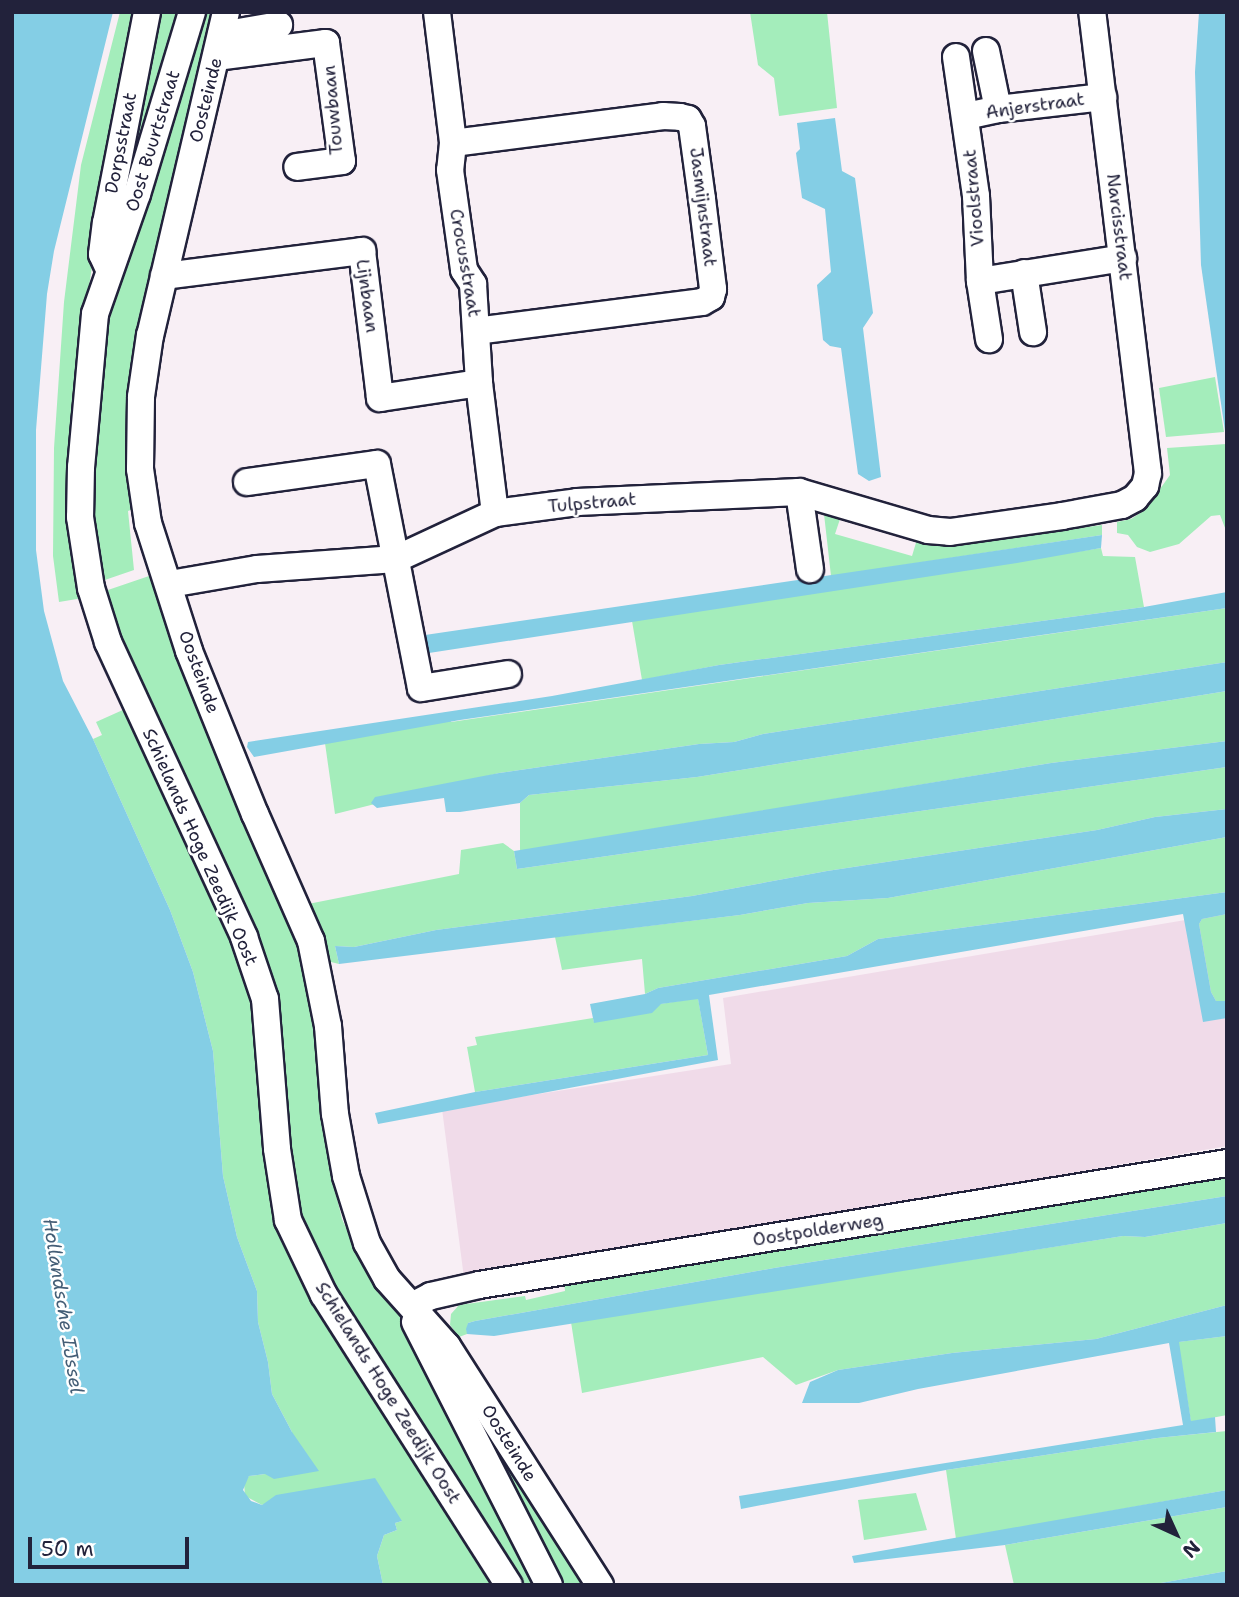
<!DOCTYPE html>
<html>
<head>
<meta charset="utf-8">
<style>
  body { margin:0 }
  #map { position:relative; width:1239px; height:1597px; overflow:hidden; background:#f8eff5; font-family:"Shantell Sans",sans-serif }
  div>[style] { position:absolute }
  .built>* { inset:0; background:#f0dbe9 }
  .green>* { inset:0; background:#a4edbb }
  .water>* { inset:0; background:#84cee5 }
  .roads { filter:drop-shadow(2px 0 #22223b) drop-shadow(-2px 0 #22223b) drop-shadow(0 2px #22223b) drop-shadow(0 -2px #22223b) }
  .minor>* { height:26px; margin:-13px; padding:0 13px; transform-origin:13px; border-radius:13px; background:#fff }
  span { translate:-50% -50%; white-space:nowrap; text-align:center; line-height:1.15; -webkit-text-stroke:5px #fff; paint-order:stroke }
  .street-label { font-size:18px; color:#22223b }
  .water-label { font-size:19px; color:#445e76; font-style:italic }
  .frame { position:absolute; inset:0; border:14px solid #22223b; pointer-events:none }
  .north { position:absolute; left:1141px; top:1499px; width:70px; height:70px; -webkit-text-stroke:5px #fff; paint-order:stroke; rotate:135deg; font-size:19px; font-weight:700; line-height:28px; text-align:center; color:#22223b }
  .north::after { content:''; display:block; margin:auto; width:24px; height:32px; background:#22223b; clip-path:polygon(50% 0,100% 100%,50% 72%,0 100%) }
  .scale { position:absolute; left:28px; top:1537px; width:161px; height:32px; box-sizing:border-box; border:4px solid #22223b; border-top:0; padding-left:9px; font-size:21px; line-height:24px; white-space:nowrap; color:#22223b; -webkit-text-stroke:5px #fff; paint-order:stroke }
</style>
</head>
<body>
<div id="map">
  <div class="built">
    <div style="clip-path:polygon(1227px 913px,1227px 1146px,464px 1278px,442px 1109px,731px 1064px,723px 998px)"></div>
  </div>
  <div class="green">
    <div style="clip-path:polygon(120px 12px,141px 12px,97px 231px,77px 371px,83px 598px,59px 602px,53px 556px,54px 448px,64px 302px,81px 165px)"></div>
    <div style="clip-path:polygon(159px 12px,183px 12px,124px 215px,128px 167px)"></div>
    <div style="clip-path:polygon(201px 12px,217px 12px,186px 150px,136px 508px,128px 511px,134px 570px,99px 582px,90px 497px,97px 373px,109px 309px)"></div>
    <div style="clip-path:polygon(750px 12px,827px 12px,837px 108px,779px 116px,774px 78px,758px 65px)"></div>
    <div style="clip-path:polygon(1215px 377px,1224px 432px,1166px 437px,1159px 388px)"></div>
    <div style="clip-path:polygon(1226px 444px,1227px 533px,1220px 515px,1211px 516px,1179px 544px,1150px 552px,1137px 547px,1128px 535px,1117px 533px,1117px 522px,1131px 519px,1145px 510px,1170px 475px,1167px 448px)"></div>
    <div style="clip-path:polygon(824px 514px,840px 519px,835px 534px,912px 556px,918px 536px,951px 537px,958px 545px,1102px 525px,1102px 535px,831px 576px)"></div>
    <div style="clip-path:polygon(1101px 548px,1103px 556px,1135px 557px,1144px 607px,719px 665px,642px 680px,632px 621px)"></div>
    <div style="clip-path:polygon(152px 575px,307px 959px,335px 1160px,330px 1169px,342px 1219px,353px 1243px,362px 1246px,403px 1314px,403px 1324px,538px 1585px,522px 1585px,315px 1258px,292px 1191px,278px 1044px,105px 591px)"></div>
    <div style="clip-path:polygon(1227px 608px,1227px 662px,763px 734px,734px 742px,699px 744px,499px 773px,335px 814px,324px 736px,350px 729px,449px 712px,451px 722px)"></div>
    <div style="clip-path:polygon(1227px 691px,1227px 741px,1051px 763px,520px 851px,520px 803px,529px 795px,697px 777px)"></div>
    <div style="clip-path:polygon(125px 709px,226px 924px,245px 975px,257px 1027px,270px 1174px,498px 1585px,383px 1585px,377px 1556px,384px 1535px,397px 1530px,395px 1523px,402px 1521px,269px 1502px,262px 1505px,245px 1496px,244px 1483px,249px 1476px,265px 1474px,292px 1432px,272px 1394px,268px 1362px,258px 1322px,257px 1291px,237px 1237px,223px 1176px,213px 1051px,193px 972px,170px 910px,93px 739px,102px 735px,96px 722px)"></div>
    <div style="clip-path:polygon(1227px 767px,1227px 809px,1155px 817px,1097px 830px,827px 871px,692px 896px,436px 930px,354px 947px,335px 946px,339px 964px,327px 961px,308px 904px,459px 874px,461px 850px,503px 843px,514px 851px,517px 869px)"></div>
    <div style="clip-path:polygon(1227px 837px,1227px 892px,878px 939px,847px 956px,658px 988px,645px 994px,642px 959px,562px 970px,555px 937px,740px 915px,808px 903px,888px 898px)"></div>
    <div style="clip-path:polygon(1227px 914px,1227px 1001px,1216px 1001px,1211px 992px,1199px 924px,1202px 919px)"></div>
    <div style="clip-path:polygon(698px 998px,708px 1055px,475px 1092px,467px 1047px,477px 1045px,475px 1037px,593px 1018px,594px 1022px,660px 1004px)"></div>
    <div style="clip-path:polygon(1227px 1176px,1227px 1196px,774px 1268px,475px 1321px,468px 1323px,467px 1334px,459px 1337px,450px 1325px,451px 1314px,459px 1305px,525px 1296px,526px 1300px,565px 1291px,564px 1281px)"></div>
    <div style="clip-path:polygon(1227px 1223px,1227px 1305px,1096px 1339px,952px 1353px,838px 1370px,796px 1385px,763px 1357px,582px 1393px,571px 1322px,1123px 1236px,1145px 1237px)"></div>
    <div style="clip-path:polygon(1227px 1336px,1227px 1415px,1191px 1422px,1178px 1342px)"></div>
    <div style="clip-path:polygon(440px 1352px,592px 1585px,559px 1585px)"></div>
    <div style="clip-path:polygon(1227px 1431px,1227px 1490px,956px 1539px,946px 1470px,1157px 1438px)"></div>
    <div style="clip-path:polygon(916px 1493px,927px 1530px,864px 1540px,858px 1500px)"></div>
    <div style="clip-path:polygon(1227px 1507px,1227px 1571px,1150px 1585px,1014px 1585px,1005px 1545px)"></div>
  </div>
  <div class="water">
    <div style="clip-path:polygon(12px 12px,113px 12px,54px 251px,47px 294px,36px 430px,36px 550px,44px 611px,63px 681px,93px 739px,170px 910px,193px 972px,213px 1051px,223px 1176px,237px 1237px,257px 1291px,258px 1322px,268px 1362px,272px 1394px,292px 1432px,319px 1471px,274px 1479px,265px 1474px,249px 1476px,243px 1490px,251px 1501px,262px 1505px,276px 1495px,375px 1478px,402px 1521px,395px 1523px,397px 1530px,384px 1535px,377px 1556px,383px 1585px,12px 1585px)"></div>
    <div style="clip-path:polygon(1199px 12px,1227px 12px,1227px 445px,1201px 265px,1195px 72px)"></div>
    <div style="clip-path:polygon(835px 118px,842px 171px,855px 178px,873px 313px,863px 328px,881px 477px,869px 481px,858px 474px,841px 348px,830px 346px,823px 340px,817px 285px,831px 272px,825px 209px,802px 198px,796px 153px,800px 149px,797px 123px)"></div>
    <div style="clip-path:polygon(1102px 535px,1101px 548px,1017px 563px,429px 653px,425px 635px)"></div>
    <div style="clip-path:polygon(1227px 592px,1227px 608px,460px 720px,254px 757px,247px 747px,248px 742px,552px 696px,719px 665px,1144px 607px)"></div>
    <div style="clip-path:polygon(1227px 662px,1227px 691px,697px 777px,529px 795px,520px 803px,460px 812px,446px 812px,444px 798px,377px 808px,371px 803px,375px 797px,499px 773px,699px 744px,734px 742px,763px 734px)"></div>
    <div style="clip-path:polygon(1227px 741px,1227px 767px,517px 869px,514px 851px,1051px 763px)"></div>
    <div style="clip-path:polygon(1227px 809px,1227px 837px,888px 898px,808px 903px,740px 915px,339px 964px,335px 946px,354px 947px,436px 930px,692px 896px,827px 871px,1097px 830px,1155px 817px)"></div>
    <div style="clip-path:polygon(1227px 892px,1227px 914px,1202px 919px,1199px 924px,1211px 992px,1216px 1001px,1227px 1001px,1227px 1018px,1203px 1022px,1183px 914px,709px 995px,718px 1060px,378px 1124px,375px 1113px,475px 1092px,708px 1055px,698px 999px,661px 1004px,652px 1013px,594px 1023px,590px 1004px,645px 994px,658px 988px,847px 956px,878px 939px)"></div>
    <div style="clip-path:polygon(1227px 1196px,1227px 1223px,1145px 1237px,1123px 1236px,494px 1336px,467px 1334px,466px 1329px,468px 1323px,475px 1321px,774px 1268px)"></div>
    <div style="clip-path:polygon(1227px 1305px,1227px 1336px,1179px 1342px,1191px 1421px,1215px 1417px,1216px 1432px,1157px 1438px,946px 1470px,741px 1509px,739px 1496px,1183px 1425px,1169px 1343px,918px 1389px,859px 1403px,802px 1403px,810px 1382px,838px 1370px,952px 1353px,1096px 1339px)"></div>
    <div style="clip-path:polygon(1227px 1490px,1227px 1507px,1005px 1545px,854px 1563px,852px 1556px)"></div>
    <div style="clip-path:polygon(1227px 1571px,1227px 1585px,1150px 1585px)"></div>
  </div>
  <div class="roads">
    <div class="minor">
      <div style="left:192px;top:12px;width:190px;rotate:106.8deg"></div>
      <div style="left:137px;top:194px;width:127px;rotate:109.3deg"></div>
      <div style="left:95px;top:314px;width:154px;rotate:95.2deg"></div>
      <div style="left:81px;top:467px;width:50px;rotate:91.1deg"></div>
      <div style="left:80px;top:517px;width:72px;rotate:81.2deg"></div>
      <div style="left:91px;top:588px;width:57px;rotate:72.5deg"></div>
      <div style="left:108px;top:642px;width:325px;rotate:65.2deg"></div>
      <div style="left:244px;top:937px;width:65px;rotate:71.3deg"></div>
      <div style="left:265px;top:999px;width:150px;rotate:85.4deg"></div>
      <div style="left:277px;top:1149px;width:72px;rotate:81.2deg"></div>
      <div style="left:288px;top:1220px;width:83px;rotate:64.4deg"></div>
      <div style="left:324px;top:1295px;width:344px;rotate:57.5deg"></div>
      <div style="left:226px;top:12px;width:332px;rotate:103.2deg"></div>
      <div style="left:150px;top:335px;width:63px;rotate:98.3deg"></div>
      <div style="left:141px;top:397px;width:72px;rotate:90.8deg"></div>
      <div style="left:140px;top:469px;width:55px;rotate:81.6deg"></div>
      <div style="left:148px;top:523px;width:134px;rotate:72.2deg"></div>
      <div style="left:189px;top:651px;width:176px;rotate:68deg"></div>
      <div style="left:255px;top:814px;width:139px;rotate:66.2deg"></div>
      <div style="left:311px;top:941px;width:87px;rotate:78.7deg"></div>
      <div style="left:328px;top:1026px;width:88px;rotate:85.5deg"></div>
      <div style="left:335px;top:1114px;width:63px;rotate:79.9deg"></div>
      <div style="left:346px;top:1176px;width:70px;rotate:72.6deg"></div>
      <div style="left:367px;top:1243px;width:41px;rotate:60.9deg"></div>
      <div style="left:387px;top:1279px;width:90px;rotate:48.2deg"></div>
      <div style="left:447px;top:1346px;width:284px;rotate:57.4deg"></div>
      <div style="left:437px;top:12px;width:132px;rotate:83deg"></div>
      <div style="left:453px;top:143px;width:27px;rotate:96deg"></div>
      <div style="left:450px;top:170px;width:101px;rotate:82deg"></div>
      <div style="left:464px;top:270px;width:17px;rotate:57deg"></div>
      <div style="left:473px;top:284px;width:99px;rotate:86.5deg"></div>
      <div style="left:479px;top:383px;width:131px;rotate:83deg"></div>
      <div style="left:221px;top:35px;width:59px;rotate:-9.8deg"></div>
      <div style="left:986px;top:51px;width:59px;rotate:78.3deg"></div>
      <div style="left:216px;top:57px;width:111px;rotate:-7.3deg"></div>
      <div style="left:326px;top:43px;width:119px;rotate:82.3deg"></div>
      <div style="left:342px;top:161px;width:45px;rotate:172.4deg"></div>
      <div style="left:956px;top:57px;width:140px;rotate:81.8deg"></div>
      <div style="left:976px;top:196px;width:85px;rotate:87.3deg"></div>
      <div style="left:980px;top:281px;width:59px;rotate:81.2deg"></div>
      <div style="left:966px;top:116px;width:33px;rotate:-12deg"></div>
      <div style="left:998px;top:109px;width:106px;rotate:-6.5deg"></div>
      <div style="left:453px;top:143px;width:212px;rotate:-7.3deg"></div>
      <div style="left:663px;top:116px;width:17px;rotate:3deg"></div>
      <div style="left:680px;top:117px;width:8px;rotate:14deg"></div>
      <div style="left:688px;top:119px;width:8px;rotate:60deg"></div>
      <div style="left:692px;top:126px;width:74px;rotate:82.2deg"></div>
      <div style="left:702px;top:199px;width:91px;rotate:83deg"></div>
      <div style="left:713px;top:289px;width:8px;rotate:104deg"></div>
      <div style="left:711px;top:297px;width:10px;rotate:151deg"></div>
      <div style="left:702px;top:302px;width:227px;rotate:172.7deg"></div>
      <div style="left:108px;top:267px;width:14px;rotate:-115deg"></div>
      <div style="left:102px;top:254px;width:31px;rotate:-83deg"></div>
      <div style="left:106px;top:223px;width:215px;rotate:-79deg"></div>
      <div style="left:1024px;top:273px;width:60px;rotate:81.3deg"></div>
      <div style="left:164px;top:276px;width:200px;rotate:-7.2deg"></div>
      <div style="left:362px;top:251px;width:148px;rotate:83deg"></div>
      <div style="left:380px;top:398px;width:100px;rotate:-8.6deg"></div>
      <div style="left:980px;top:281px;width:145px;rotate:-9.1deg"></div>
      <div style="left:247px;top:482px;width:131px;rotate:-7.9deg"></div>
      <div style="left:377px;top:464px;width:228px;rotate:78.9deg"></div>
      <div style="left:421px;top:688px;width:88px;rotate:-9.1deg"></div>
      <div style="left:799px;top:492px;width:78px;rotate:81.9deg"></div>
      <div style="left:170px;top:584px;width:88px;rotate:-9.8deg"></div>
      <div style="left:257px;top:569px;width:139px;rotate:-4.1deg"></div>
      <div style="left:396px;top:559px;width:109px;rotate:-24.9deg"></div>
      <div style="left:495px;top:513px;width:83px;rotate:-7.6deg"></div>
      <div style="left:577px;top:502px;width:222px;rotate:-2.6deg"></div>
      <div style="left:799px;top:492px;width:134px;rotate:16.4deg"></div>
      <div style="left:928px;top:530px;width:22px;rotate:5deg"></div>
      <div style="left:950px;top:532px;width:113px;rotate:-8.1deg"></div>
      <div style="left:1062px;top:516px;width:61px;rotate:-10.4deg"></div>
      <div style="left:1122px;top:505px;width:15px;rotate:-28deg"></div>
      <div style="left:1135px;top:498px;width:16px;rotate:-50deg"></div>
      <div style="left:1145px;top:486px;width:13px;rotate:-77deg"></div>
      <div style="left:1148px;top:473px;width:464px;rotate:-96.9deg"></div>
      <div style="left:412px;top:1306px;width:21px;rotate:-28deg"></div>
      <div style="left:431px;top:1296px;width:49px;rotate:-12.9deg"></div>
      <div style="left:479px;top:1285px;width:758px;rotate:-9.26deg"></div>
      <div style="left:415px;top:1322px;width:295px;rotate:63deg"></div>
    </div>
  </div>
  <div class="street-label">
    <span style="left:206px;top:100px;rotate:-76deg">Oosteinde</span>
    <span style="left:1035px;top:106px;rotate:-8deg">Anjerstraat</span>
    <span style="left:333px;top:110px;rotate:-95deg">Touwbaan</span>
    <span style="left:153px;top:141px;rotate:-73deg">Oost Buurtstraat</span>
    <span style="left:121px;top:143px;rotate:-79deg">Dorpsstraat</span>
    <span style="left:974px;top:198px;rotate:-95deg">Vioolstraat</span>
    <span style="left:703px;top:207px;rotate:83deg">Jasmijnstraat</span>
    <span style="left:1119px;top:227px;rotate:83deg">Narcisstraat</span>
    <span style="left:465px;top:263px;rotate:80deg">Crocusstraat</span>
    <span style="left:367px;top:296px;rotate:82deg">Lijnbaan</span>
    <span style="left:592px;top:503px;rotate:-5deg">Tulpstraat</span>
    <span style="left:199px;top:672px;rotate:70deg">Oosteinde</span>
    <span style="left:200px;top:847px;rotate:66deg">Schielands Hoge Zeedijk Oost</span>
    <span style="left:818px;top:1230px;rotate:-9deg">Oostpolderweg</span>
    <span style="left:388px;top:1393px;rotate:58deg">Schielands Hoge Zeedijk Oost</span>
    <span style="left:509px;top:1443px;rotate:58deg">Oosteinde</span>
  </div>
  <div class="water-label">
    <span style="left:63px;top:1306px;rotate:81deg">Hollandsche IJssel</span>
  </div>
  <div class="frame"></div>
  <div class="north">N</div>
  <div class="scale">50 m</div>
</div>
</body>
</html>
